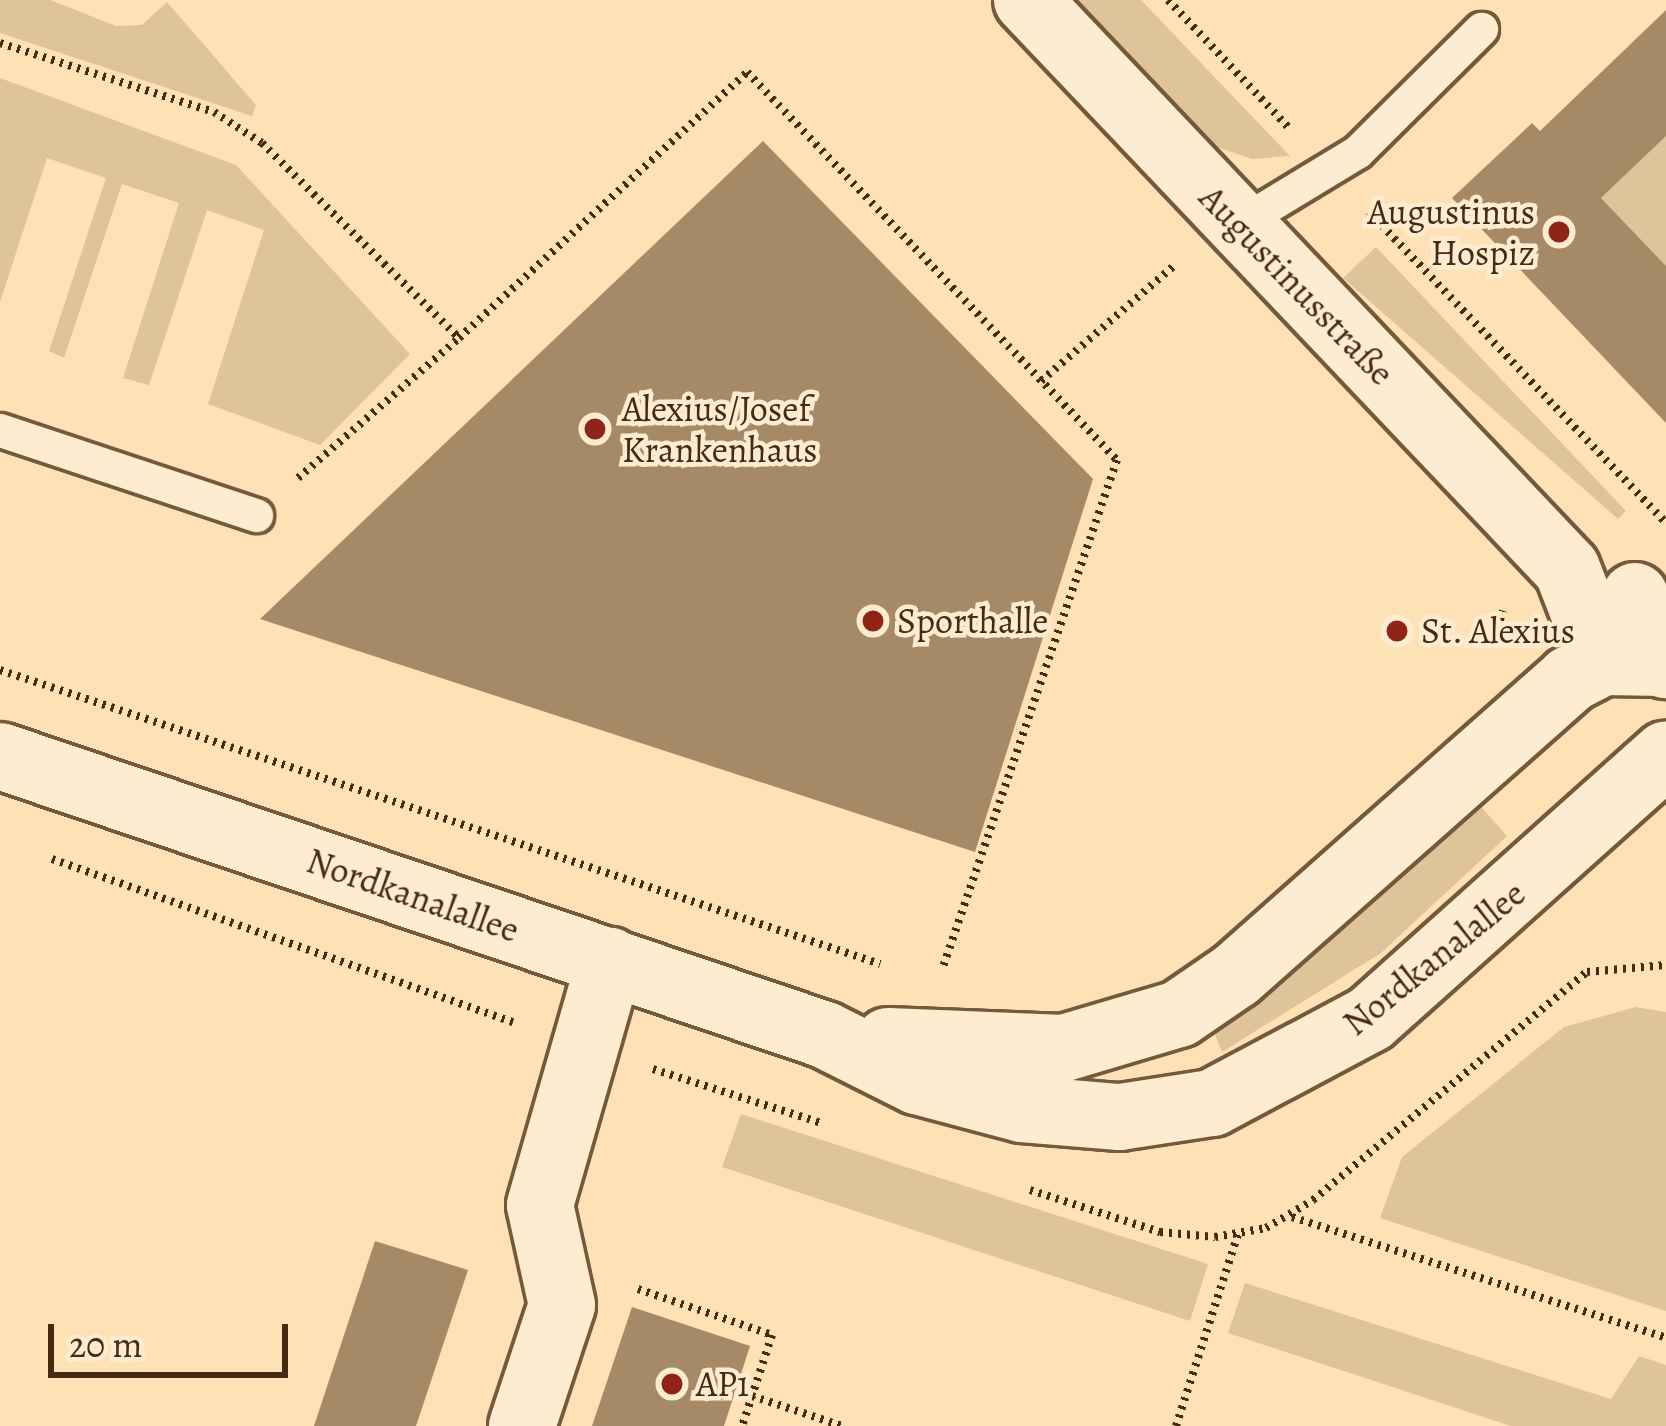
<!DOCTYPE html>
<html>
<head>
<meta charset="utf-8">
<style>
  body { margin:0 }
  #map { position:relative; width:1666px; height:1426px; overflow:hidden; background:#fee2b6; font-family:Alegreya,serif }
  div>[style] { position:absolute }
  .green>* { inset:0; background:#dfc39a }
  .building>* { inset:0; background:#a68a67 }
  .path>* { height:8px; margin-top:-4px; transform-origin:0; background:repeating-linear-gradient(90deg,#462b12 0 3px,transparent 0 9px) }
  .roads { filter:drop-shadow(3px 0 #74593b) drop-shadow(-3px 0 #74593b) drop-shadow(0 3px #74593b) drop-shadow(0 -3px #74593b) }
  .lane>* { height:33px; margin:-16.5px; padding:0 16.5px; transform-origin:16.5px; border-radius:16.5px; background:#feecd0 }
  .street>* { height:66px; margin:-33px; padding:0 33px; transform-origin:33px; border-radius:33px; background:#feecd0 }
  .secondary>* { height:66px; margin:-33px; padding:0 33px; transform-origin:33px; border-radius:33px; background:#feecd0 }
  .dots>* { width:33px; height:33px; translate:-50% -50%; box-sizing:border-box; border:6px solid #feecd0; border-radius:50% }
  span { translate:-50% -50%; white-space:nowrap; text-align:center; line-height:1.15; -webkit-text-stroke:9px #feecd0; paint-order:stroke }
  .poi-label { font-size:36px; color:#462b12 }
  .right { translate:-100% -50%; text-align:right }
  .left { translate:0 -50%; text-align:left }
  .street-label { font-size:36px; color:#462b12 }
  .scale { position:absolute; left:48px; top:1324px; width:240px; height:54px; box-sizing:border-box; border:6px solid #462b12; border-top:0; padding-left:15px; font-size:36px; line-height:42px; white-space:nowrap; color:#462b12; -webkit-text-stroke:9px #feecd0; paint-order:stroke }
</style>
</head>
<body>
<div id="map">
  <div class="green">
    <div style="clip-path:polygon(0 0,50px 0,116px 26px,142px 25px,167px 2px,256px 105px,252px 116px,0 33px)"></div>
    <div style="clip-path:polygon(1078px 0,1141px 0,1290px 156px,1252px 159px,1217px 147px)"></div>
    <div style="clip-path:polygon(0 78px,236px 165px,410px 354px,320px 445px,208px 404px,264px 230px,207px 210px,149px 385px,123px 378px,179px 203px,122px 184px,64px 358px,49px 351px,106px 178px,47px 158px,0 302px)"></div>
    <div style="clip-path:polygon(1666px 136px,1666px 266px,1601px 198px)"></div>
    <div style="clip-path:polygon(1376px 247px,1626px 511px,1618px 519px,1343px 278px)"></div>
    <div style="clip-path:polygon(1476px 801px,1507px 836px,1381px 953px,1222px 1052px,1214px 1032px)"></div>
    <div style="clip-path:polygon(1636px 1007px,1666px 1012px,1666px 1311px,1380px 1218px,1402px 1157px,1564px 1027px)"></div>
    <div style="clip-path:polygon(741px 1114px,1208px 1264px,1190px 1321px,722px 1167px)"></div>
    <div style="clip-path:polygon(1245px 1283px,1611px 1399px,1639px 1356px,1666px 1365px,1666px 1426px,1511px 1426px,1228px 1333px)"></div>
  </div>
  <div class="building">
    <div style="clip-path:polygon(1666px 10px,1666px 136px,1601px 198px,1666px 266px,1666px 423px,1452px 198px,1532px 123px,1540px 131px)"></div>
    <div style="clip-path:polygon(763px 141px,1093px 479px,975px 852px,260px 619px)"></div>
    <div style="clip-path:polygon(375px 1241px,468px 1270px,416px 1426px,314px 1426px)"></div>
    <div style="clip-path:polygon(632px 1307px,750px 1346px,724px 1426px,592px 1426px)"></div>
  </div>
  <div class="path">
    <div style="left:1168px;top:0;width:175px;rotate:46.6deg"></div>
    <div style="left:0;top:43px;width:225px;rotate:17.9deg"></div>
    <div style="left:214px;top:112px;width:57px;rotate:32.9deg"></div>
    <div style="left:262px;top:143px;width:277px;rotate:44.7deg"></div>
    <div style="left:459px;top:338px;width:392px;rotate:-42.7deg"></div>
    <div style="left:747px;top:72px;width:536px;rotate:46.36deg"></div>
    <div style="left:1117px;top:460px;width:539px;rotate:108.94deg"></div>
    <div style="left:1369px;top:212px;width:430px;rotate:46.3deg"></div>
    <div style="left:1041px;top:381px;width:179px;rotate:-40.9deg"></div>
    <div style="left:298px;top:478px;width:213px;rotate:-41deg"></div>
    <div style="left:1492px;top:646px;width:37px;rotate:-73deg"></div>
    <div style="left:0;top:670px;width:928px;rotate:18.47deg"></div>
    <div style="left:52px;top:859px;width:489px;rotate:19.5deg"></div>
    <div style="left:653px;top:1069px;width:176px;rotate:17.8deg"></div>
    <div style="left:1030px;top:1190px;width:137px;rotate:17.9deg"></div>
    <div style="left:1160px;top:1232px;width:55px;rotate:5.2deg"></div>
    <div style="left:1215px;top:1237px;width:52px;rotate:-10deg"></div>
    <div style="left:1266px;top:1228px;width:55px;rotate:-30.8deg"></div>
    <div style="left:1313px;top:1200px;width:356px;rotate:-39.8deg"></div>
    <div style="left:1587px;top:972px;width:79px;rotate:-5.1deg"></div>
    <div style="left:1292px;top:1217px;width:393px;rotate:17.9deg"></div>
    <div style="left:638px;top:1289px;width:142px;rotate:18.9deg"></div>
    <div style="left:772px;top:1335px;width:96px;rotate:108.2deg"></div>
    <div style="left:752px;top:1396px;width:95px;rotate:18.4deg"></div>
    <div style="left:1176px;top:1426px;width:202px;rotate:-72.1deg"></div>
  </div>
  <div class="roads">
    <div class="lane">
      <div style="left:1238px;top:224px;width:139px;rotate:-31.2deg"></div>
      <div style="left:1357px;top:152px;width:175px;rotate:-44.8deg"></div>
      <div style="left:0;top:430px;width:270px;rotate:18.4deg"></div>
    </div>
    <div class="street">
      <div style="left:1027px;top:0;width:784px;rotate:46.5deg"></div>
      <div style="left:1567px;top:569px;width:100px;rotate:68.8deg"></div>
      <div style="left:522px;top:1426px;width:127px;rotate:-71.7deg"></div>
      <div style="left:562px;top:1305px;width:102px;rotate:-102.4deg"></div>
      <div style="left:540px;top:1205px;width:254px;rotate:-74deg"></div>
    </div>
    <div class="secondary">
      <div style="left:1635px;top:596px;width:76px;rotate:65.8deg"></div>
      <div style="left:0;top:756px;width:871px;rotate:18.68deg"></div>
      <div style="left:825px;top:1035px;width:103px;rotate:26.6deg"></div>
      <div style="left:917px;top:1081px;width:109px;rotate:14.9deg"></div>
      <div style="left:1022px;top:1109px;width:98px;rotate:4.7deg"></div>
      <div style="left:1120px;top:1117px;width:93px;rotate:-8.7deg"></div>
      <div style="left:1212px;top:1103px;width:179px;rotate:-28deg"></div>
      <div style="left:1370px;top:1019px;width:397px;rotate:-41.8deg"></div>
      <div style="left:888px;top:1041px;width:176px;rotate:2.3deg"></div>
      <div style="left:1064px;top:1048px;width:120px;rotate:-16.5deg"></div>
      <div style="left:1179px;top:1014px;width:69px;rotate:-34.4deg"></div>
      <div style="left:1236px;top:975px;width:446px;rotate:-41.5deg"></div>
      <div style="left:1570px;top:679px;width:37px;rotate:-27deg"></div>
      <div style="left:1603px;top:662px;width:63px;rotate:0.9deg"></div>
    </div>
  </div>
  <div class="dots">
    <div style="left:1559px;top:232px;background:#8f2418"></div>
    <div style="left:595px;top:429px;background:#8f2418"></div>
    <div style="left:873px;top:621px;background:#8f2418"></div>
    <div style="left:1397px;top:631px;background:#8f2418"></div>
    <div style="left:672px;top:1384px;background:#8f2418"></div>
  </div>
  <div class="poi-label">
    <span class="right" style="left:1535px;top:232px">Augustinus<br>Hospiz</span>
    <span class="left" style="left:622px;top:429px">Alexius/Josef<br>Krankenhaus</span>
    <span class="left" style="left:897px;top:621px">Sporthalle</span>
    <span class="left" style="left:1421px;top:631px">St. Alexius</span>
    <span class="left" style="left:696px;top:1384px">AP1</span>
  </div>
  <div class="street-label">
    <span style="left:1297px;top:285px;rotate:46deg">Augustinusstraße</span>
    <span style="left:413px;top:895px;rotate:19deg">Nordkanalallee</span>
    <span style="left:1434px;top:958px;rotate:-39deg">Nordkanalallee</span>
  </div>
  <div class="scale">20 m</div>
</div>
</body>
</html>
